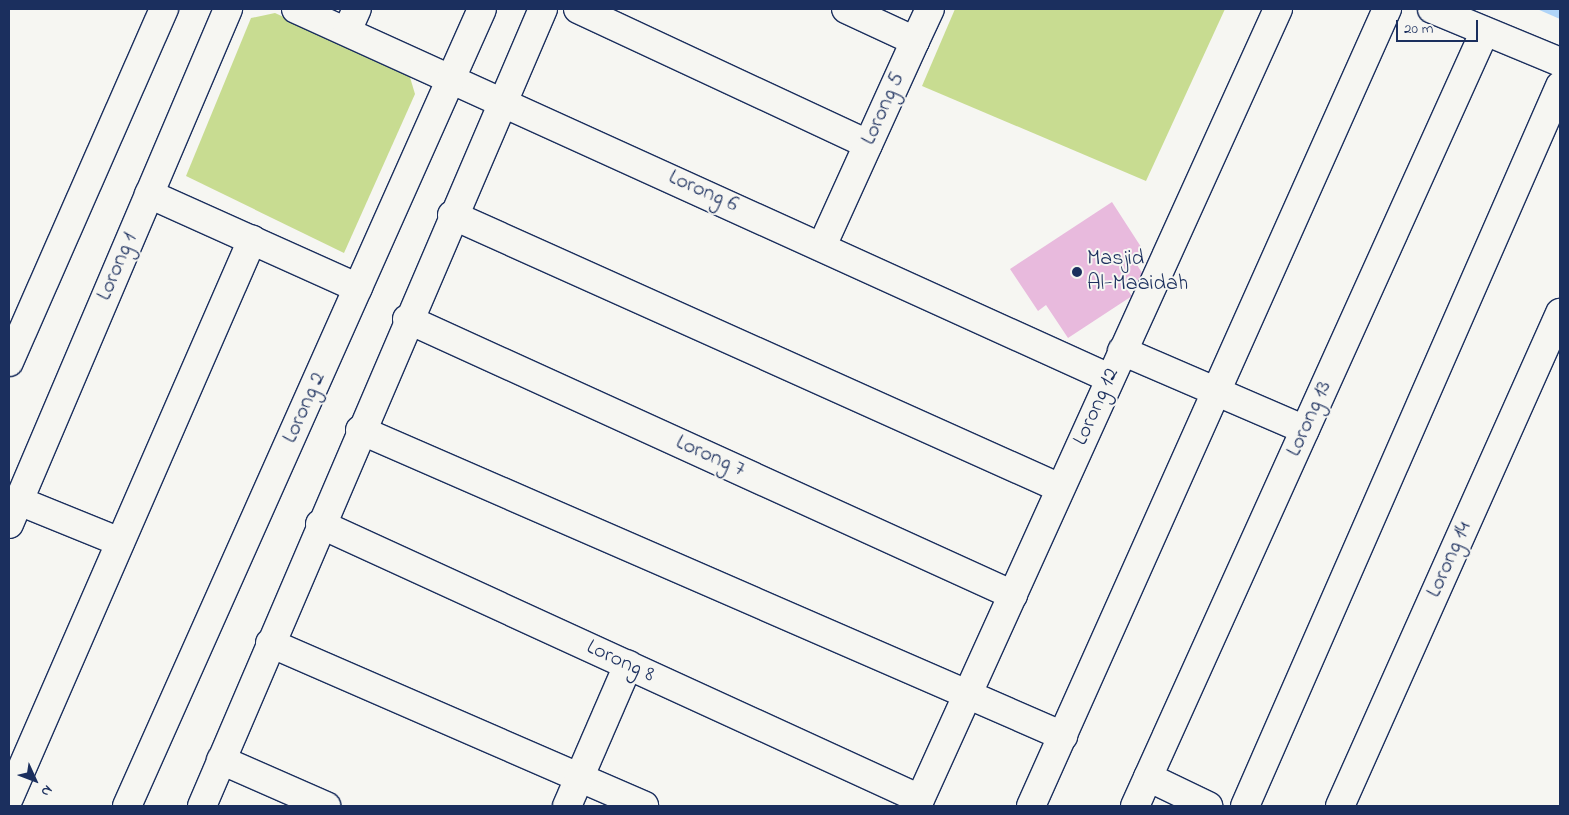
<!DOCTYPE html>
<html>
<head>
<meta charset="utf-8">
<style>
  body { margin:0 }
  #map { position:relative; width:1569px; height:815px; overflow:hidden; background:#f6f6f2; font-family:"Indie Flower",sans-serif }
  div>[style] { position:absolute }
  .green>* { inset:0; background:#c8dc91 }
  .water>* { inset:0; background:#afd4f8 }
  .building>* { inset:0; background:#e8badd }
  .roads { filter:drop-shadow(1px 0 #1b2f5e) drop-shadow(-1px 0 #1b2f5e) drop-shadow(0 1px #1b2f5e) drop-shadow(0 -1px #1b2f5e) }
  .minor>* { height:28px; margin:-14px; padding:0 14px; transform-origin:14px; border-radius:14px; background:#f6f6f2 }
  .dots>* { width:14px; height:14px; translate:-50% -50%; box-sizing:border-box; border:2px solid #f6f6f2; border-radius:50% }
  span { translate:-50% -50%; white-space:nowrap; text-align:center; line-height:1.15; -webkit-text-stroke:4px #f6f6f2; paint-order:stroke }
  .street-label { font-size:22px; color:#1b2f5e }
  .poi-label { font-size:22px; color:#1b2f5e }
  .left { translate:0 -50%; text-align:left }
  .frame { position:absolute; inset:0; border:10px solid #1b2f5e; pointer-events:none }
  .north { position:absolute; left:10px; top:755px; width:50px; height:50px; -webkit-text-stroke:4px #f6f6f2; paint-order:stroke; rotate:133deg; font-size:14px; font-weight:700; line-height:20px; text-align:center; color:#1b2f5e }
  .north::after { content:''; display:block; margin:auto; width:18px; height:22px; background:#1b2f5e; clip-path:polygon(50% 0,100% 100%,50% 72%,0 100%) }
  .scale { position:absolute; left:1396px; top:20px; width:82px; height:22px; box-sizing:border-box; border:2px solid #1b2f5e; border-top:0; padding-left:6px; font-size:15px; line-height:18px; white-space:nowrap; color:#1b2f5e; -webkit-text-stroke:4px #f6f6f2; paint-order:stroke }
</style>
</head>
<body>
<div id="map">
  <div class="green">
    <div style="clip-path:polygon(955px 9px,1225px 9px,1146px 181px,922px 86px)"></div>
    <div style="clip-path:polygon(275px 13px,409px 74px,415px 94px,344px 253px,186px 176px,251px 18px)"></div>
  </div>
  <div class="water">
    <div style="clip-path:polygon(1537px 9px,1560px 9px,1560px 19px)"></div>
  </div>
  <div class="building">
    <div style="clip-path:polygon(1112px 202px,1143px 250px,1134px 260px,1144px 276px,1126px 288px,1132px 296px,1068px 338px,1046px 305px,1038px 311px,1010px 269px)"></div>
  </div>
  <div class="roads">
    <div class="minor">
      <div style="left:296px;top:9px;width:893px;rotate:24.41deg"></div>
      <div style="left:578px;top:9px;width:320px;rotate:25deg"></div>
      <div style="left:1432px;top:9px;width:139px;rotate:22.5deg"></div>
      <div style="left:347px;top:31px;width:24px;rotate:-66deg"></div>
      <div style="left:915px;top:41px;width:35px;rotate:-65deg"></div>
      <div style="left:149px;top:194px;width:229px;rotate:24.2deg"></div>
      <div style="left:452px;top:215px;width:666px;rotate:24.18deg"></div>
      <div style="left:822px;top:246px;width:225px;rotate:-65.6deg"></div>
      <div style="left:915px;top:41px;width:76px;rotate:-155.1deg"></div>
      <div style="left:407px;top:319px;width:666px;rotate:24.49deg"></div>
      <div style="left:1122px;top:351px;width:199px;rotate:23.3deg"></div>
      <div style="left:9px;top:362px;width:386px;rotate:-66.3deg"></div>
      <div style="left:360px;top:430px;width:767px;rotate:23.52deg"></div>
      <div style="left:19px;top:501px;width:109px;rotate:22.1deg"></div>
      <div style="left:9px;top:524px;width:560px;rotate:-66.96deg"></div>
      <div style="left:320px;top:524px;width:660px;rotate:24.62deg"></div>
      <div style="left:270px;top:643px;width:408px;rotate:23.5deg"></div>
      <div style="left:221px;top:760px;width:115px;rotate:23.7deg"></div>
      <div style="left:1148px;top:777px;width:67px;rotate:25.8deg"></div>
      <div style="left:9px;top:798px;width:609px;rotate:-66.47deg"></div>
      <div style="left:127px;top:806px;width:872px;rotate:-65.99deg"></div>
      <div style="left:202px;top:806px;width:867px;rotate:-66.84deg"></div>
      <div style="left:567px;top:806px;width:154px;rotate:-66.6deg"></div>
      <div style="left:917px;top:806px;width:875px;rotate:-65.63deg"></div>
      <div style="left:1031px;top:806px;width:873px;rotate:-65.93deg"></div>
      <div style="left:1135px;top:806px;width:850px;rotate:-65.7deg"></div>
      <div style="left:1245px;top:806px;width:786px;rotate:-66.37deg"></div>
      <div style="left:1340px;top:806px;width:540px;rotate:-65.95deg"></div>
    </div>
  </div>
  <div class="dots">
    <div style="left:1077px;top:272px;background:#1b2f5e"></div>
  </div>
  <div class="street-label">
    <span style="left:884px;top:109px;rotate:-66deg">Lorong 5</span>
    <span style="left:703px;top:192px;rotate:24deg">Lorong 6</span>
    <span style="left:118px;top:267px;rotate:-67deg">Lorong 1</span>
    <span style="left:1097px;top:407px;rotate:-66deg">Lorong 12</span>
    <span style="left:305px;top:408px;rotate:-66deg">Lorong 2</span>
    <span style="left:1310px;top:419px;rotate:-66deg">Lorong 13</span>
    <span style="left:710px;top:457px;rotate:24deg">Lorong 7</span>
    <span style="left:1450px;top:560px;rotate:-66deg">Lorong 14</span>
    <span style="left:620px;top:662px;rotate:25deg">Lorong 8</span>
  </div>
  <div class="poi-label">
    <span class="left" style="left:1087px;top:272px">Masjid<br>Al-Maaidah</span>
  </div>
  <div class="frame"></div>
  <div class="north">N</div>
  <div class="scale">20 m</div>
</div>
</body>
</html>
